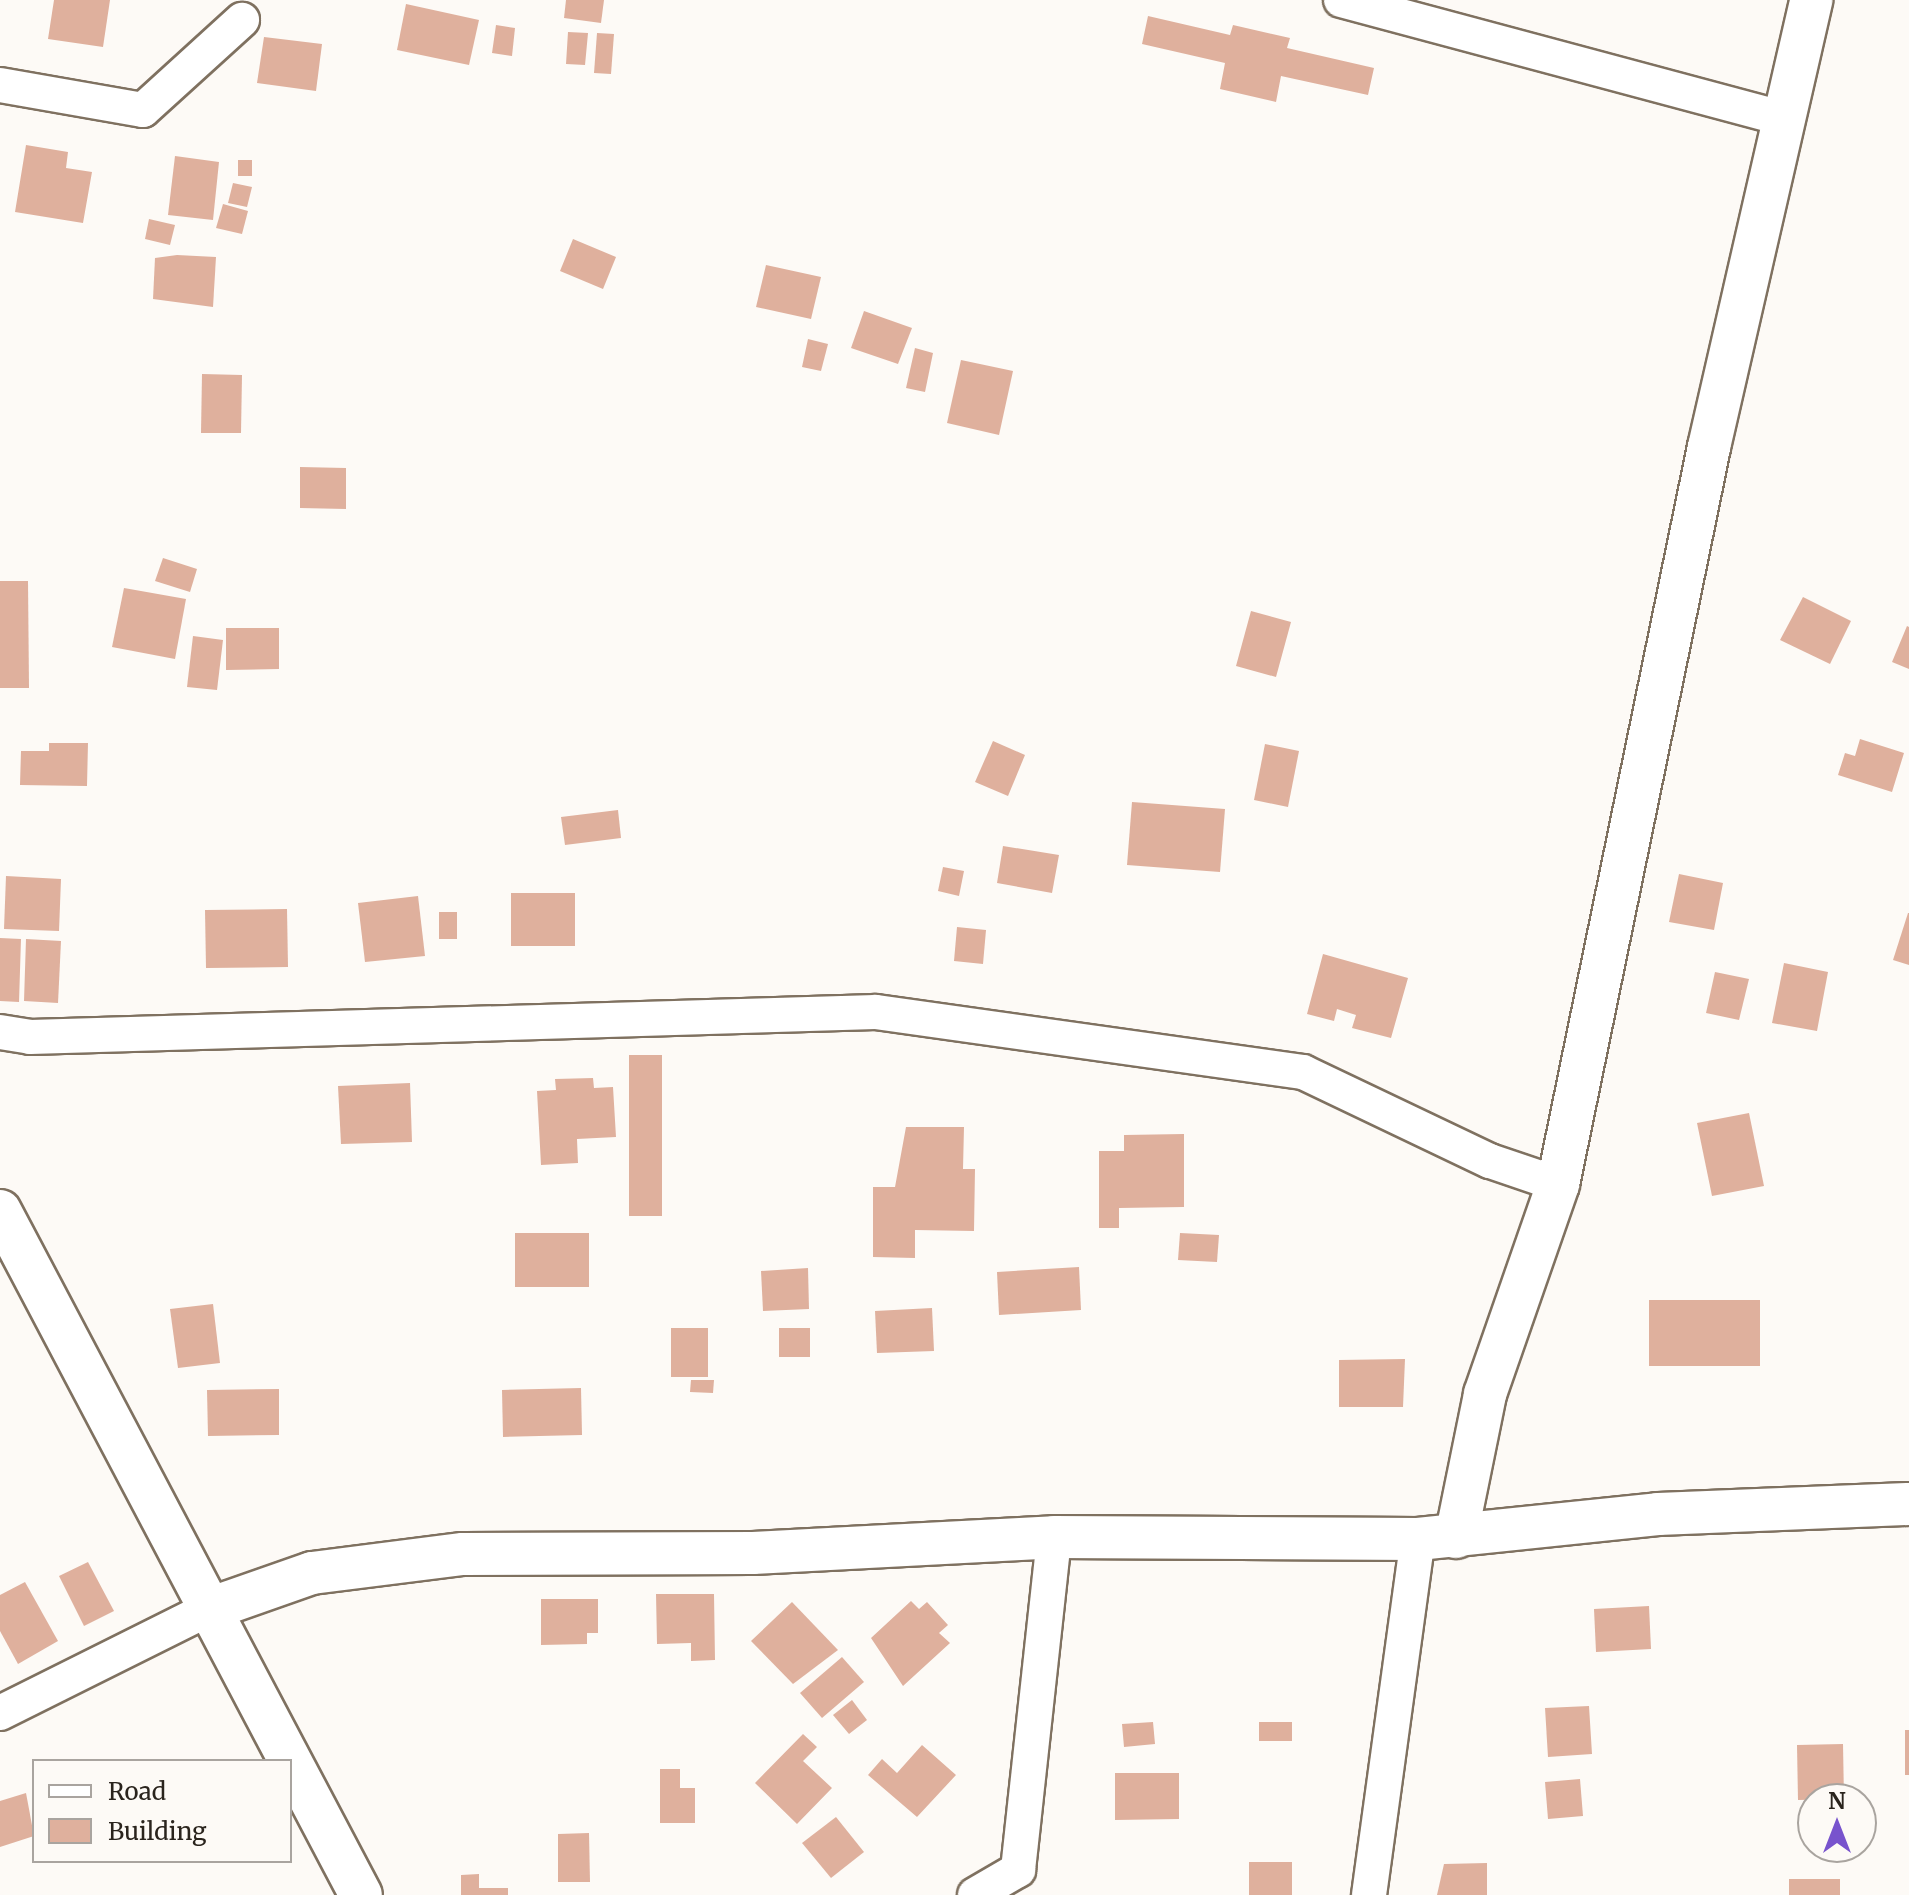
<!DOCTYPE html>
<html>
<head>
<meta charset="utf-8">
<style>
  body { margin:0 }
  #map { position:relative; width:1909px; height:1895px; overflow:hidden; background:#fdfaf6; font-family:Merriweather,serif }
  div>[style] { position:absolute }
  .building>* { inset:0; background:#dfb09d }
  .roads { filter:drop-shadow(2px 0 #7f7160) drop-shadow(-2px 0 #7f7160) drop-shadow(0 2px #7f7160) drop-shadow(0 -2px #7f7160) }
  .minor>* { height:34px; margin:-17px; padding:0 17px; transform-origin:17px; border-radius:17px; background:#fff }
  .tertiary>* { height:42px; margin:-21px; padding:0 21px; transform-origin:21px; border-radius:21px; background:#fff }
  span { translate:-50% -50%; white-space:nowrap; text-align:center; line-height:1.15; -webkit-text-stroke:6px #fdfaf6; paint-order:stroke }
  .legend { position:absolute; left:32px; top:1759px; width:260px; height:104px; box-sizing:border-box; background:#fdfaf6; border:2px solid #a9a49f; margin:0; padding:10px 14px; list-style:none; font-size:24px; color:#2a241d }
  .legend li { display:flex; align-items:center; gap:16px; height:40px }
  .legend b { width:40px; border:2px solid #a9a49f }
  .north { position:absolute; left:1797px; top:1783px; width:80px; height:80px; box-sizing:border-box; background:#fdfaf6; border:2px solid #a9a49f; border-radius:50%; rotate:0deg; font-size:22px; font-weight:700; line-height:32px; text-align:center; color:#2a241d }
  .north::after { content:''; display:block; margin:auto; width:28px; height:36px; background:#7853cd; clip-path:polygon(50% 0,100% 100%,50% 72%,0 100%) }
</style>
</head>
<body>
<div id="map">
  <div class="building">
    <div style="clip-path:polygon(54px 0,110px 0,103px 47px,48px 39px)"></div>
    <div style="clip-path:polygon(566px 0,604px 0,601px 23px,564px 18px)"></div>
    <div style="clip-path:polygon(406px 4px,479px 20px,469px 65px,397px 50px)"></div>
    <div style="clip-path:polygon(1148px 16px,1230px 35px,1233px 25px,1290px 38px,1287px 48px,1374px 68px,1368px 95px,1281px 76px,1276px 102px,1220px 89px,1225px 63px,1142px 44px)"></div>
    <div style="clip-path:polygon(496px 25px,515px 28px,512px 56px,492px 53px)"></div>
    <div style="clip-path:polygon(568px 32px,588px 33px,585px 65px,566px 64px)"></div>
    <div style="clip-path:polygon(597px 33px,614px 34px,611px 74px,594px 73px)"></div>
    <div style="clip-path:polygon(264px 37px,322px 44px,316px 91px,257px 83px)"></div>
    <div style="clip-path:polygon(26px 145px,68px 152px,66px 168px,92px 172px,83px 223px,15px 212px)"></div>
    <div style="clip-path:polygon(175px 156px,219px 162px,213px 220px,168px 215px)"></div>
    <div style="clip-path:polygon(238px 160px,252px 160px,252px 176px,238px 176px)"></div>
    <div style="clip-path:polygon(233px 183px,252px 187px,247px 207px,228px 203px)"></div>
    <div style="clip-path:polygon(223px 204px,248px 211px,242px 234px,216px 228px)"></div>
    <div style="clip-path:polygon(149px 219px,175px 225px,170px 245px,145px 239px)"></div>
    <div style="clip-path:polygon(573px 239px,616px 257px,603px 289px,560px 271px)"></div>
    <div style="clip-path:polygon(177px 255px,216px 257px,213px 307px,153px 299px,155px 258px)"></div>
    <div style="clip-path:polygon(766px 265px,821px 277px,811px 319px,756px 307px)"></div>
    <div style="clip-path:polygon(864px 311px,912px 328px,898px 364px,851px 348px)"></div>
    <div style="clip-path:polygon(808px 339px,828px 344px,821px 371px,802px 367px)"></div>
    <div style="clip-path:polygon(915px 348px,933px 353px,925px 392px,906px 388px)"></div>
    <div style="clip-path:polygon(961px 360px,1013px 371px,999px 435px,947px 423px)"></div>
    <div style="clip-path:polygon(202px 374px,242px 375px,241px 433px,201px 433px)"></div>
    <div style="clip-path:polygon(300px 467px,346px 468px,346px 509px,300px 508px)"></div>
    <div style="clip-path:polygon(163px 558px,197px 569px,190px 592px,155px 581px)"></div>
    <div style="clip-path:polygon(0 581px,28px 581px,29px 688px,0 688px)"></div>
    <div style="clip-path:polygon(124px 588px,186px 599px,175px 659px,112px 647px)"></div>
    <div style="clip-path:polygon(1803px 597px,1851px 621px,1830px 664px,1780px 640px)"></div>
    <div style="clip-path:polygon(1251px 611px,1291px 622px,1276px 677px,1236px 666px)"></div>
    <div style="clip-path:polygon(1907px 626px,1909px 627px,1909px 669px,1892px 662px)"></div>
    <div style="clip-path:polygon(226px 628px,279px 628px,279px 669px,226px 670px)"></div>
    <div style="clip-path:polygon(193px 636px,223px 640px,217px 690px,187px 687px)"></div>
    <div style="clip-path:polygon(1860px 739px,1904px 753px,1892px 792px,1838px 775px,1845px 753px,1855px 756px)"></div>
    <div style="clip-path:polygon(993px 741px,1025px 755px,1008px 796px,975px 782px)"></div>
    <div style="clip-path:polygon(49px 743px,88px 743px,87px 786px,20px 785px,21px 751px,49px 751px)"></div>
    <div style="clip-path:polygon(1265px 744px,1299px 751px,1288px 807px,1254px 800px)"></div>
    <div style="clip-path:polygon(1132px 802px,1225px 809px,1220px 872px,1127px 865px)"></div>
    <div style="clip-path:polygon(618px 810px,621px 838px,565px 845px,561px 817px)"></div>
    <div style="clip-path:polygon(1003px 846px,1059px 855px,1052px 893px,997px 883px)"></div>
    <div style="clip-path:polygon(943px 867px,964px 871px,959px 896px,938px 891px)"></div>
    <div style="clip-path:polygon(1679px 874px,1723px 883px,1714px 930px,1669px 922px)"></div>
    <div style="clip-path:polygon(6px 876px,61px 879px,59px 931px,4px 929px)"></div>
    <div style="clip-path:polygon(511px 893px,575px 893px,575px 946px,511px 946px)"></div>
    <div style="clip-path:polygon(418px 896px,425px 956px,365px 962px,358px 903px)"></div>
    <div style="clip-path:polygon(287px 909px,288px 967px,206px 968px,205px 910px)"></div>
    <div style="clip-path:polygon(439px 912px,457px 912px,457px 939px,439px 939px)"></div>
    <div style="clip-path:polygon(1908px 913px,1909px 913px,1909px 965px,1893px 960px)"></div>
    <div style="clip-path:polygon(957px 927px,986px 930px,983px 964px,954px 961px)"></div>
    <div style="clip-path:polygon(0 938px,21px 939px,19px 1002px,0 1001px)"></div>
    <div style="clip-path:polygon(26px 939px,61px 941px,58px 1003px,24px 1001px)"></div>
    <div style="clip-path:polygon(1323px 954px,1408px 978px,1391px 1038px,1352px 1028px,1356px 1015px,1337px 1009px,1334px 1021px,1307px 1014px)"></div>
    <div style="clip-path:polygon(1784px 963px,1828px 972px,1817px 1031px,1772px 1023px)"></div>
    <div style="clip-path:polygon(1715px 972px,1749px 979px,1739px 1020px,1706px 1013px)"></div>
    <div style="clip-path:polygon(629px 1055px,662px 1055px,662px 1216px,629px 1216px)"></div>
    <div style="clip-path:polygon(593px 1078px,594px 1088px,613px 1087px,616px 1137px,577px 1139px,578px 1163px,541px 1165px,537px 1091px,556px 1090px,555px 1079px)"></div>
    <div style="clip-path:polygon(410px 1083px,412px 1142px,341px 1144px,338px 1086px)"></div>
    <div style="clip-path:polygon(1749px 1113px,1764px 1186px,1712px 1196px,1697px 1123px)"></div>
    <div style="clip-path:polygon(906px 1127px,964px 1127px,963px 1169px,975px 1169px,974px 1231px,915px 1230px,915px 1258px,873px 1257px,873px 1187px,895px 1187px)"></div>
    <div style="clip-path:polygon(1184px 1134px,1184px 1207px,1119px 1208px,1119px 1228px,1099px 1228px,1099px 1151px,1124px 1151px,1124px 1135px)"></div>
    <div style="clip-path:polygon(515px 1233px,589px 1233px,589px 1287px,515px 1287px)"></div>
    <div style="clip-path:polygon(1180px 1233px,1219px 1235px,1217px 1262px,1178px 1260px)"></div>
    <div style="clip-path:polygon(1079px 1267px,1081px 1310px,999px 1315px,997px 1272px)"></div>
    <div style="clip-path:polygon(808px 1268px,809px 1309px,763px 1311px,761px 1271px)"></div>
    <div style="clip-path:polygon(1649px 1300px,1760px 1300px,1760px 1366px,1649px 1366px)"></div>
    <div style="clip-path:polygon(213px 1304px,220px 1363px,178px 1368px,170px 1309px)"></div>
    <div style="clip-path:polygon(932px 1308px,934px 1351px,877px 1353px,875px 1311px)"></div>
    <div style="clip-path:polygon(671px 1328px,708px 1328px,708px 1377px,671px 1377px)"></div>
    <div style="clip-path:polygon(779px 1328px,810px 1328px,810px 1357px,779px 1357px)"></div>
    <div style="clip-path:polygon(1405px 1359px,1403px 1407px,1339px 1407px,1339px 1360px)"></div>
    <div style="clip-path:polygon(691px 1380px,714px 1380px,713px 1393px,690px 1392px)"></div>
    <div style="clip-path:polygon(581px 1388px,582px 1435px,503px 1437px,502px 1390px)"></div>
    <div style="clip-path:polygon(279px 1389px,279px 1435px,208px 1436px,207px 1390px)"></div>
    <div style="clip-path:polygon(88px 1562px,114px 1611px,84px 1626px,59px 1576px)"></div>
    <div style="clip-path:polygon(25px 1582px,58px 1641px,18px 1664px,0 1631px,0 1595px)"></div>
    <div style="clip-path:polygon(656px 1594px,714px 1594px,715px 1660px,691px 1661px,691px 1643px,657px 1644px)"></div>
    <div style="clip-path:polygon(541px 1599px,598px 1599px,598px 1633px,587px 1633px,587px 1644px,541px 1645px)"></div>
    <div style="clip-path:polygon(911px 1601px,919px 1609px,927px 1602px,948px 1625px,939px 1633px,950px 1643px,903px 1686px,871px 1638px)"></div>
    <div style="clip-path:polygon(792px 1602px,838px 1650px,793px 1684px,751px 1641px)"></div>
    <div style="clip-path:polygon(1649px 1606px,1651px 1649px,1596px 1652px,1594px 1609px)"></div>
    <div style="clip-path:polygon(842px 1657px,864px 1682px,822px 1718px,800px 1693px)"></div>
    <div style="clip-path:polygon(852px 1700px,867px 1720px,849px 1734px,833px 1715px)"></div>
    <div style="clip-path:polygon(1589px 1706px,1592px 1754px,1548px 1757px,1545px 1708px)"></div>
    <div style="clip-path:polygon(1153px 1722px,1155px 1744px,1124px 1747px,1122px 1724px)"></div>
    <div style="clip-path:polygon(1259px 1722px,1292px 1722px,1292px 1741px,1259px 1741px)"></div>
    <div style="clip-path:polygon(1905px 1730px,1909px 1730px,1909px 1775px,1905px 1775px)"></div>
    <div style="clip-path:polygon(803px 1734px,817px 1747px,803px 1761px,832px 1788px,797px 1824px,755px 1783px)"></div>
    <div style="clip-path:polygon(1843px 1744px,1844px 1799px,1798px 1800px,1797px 1745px)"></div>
    <div style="clip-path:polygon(922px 1745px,956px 1775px,917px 1817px,868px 1775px,882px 1759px,897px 1773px)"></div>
    <div style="clip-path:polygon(660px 1769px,680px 1769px,680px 1788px,695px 1788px,695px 1823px,660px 1823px)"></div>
    <div style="clip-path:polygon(1115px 1773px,1179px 1773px,1179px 1819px,1115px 1820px)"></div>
    <div style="clip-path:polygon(1580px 1779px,1583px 1816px,1548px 1819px,1545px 1782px)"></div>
    <div style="clip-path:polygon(26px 1793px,34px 1836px,0 1847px,0 1801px)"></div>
    <div style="clip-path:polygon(836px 1817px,864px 1852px,831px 1878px,802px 1843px)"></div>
    <div style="clip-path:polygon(589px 1833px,590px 1882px,558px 1882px,558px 1834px)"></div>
    <div style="clip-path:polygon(1249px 1862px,1292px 1862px,1292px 1895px,1249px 1895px)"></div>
    <div style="clip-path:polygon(1487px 1863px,1487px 1895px,1437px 1895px,1444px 1864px)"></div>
    <div style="clip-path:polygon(479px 1874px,479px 1888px,508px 1888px,508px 1895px,461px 1895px,461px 1875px)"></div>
    <div style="clip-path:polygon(1789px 1879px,1840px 1879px,1840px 1895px,1789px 1895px)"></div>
  </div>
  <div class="roads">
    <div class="minor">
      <div style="left:1341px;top:0;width:456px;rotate:15deg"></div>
      <div style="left:0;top:85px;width:145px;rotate:9.9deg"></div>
      <div style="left:143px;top:110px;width:134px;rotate:-42.3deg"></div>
      <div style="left:0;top:1032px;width:30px;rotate:9deg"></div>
      <div style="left:30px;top:1037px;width:846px;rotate:-1.69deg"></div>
      <div style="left:876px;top:1012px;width:431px;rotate:8deg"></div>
      <div style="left:1303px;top:1072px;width:207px;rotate:25.5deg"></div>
      <div style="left:1490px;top:1161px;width:72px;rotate:18.7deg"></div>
      <div style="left:0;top:1713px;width:233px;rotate:-26.5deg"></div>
      <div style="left:975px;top:1895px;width:50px;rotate:-30.2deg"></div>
      <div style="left:1018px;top:1870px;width:335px;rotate:-83.8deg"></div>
      <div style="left:1369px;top:1895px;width:359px;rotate:-82.2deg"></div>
    </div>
    <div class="tertiary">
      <div style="left:0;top:1211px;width:773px;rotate:62.18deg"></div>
      <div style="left:1456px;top:1537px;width:146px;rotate:-78.5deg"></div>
      <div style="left:1485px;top:1394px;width:222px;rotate:-70.8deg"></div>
      <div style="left:1558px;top:1184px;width:752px;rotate:-78.42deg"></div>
      <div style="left:1709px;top:447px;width:458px;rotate:-77.1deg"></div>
      <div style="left:209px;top:1609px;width:109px;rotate:-19.3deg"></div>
      <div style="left:312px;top:1573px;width:152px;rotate:-7.2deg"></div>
      <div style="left:463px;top:1554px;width:290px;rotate:-0.2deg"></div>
      <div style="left:753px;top:1553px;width:301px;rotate:-3deg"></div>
      <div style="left:1054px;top:1537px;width:364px;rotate:0.3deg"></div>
      <div style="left:1418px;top:1539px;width:241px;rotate:-5.9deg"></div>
      <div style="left:1658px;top:1514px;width:251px;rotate:-2.3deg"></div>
    </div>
  </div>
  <ul class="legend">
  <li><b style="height:10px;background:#fff"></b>Road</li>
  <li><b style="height:22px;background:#dfb09d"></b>Building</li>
  </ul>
  <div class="north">N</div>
</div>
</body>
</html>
